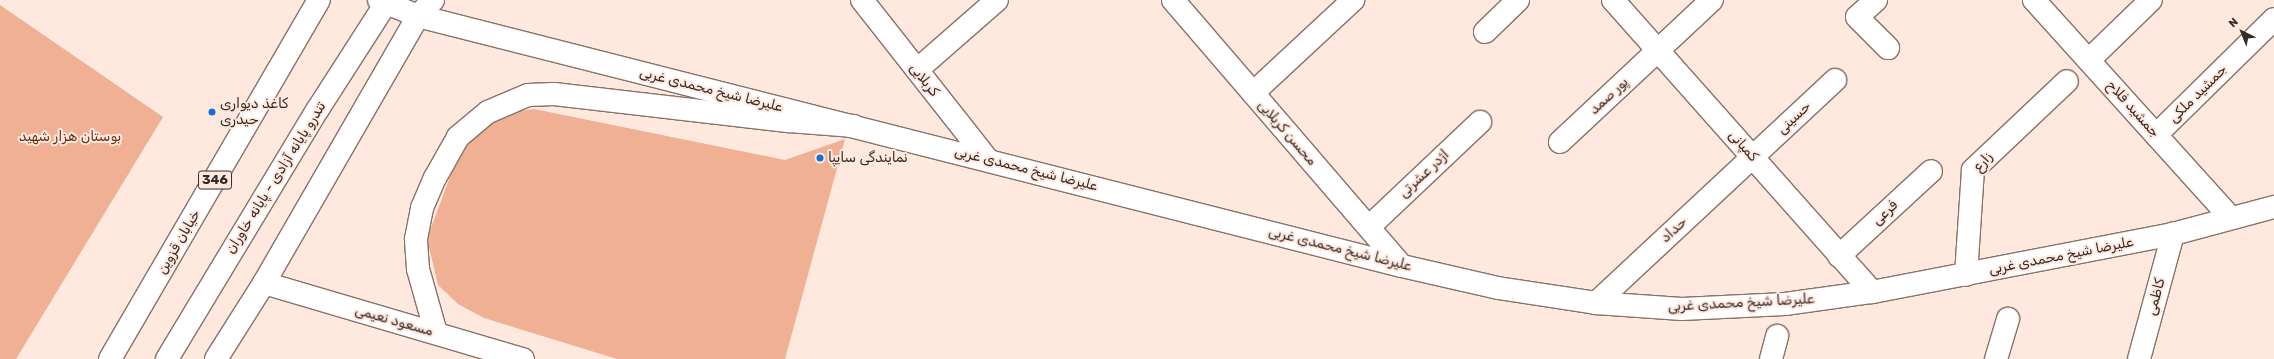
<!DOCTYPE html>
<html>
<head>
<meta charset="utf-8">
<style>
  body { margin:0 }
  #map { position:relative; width:2274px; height:359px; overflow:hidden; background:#ffe9df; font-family:Rubik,"Noto Naskh Arabic",sans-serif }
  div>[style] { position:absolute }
  .green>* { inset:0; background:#efb093 }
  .roads { filter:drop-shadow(1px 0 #897267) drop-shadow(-1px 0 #897267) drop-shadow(0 1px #897267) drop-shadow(0 -1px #897267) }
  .minor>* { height:22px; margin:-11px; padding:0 11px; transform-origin:11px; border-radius:11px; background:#fff }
  .major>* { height:22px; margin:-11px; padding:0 11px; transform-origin:11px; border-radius:11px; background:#fff }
  .dots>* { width:11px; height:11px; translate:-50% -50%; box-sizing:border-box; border:2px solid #ffe9df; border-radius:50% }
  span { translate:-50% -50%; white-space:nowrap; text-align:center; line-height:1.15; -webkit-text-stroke:4px #ffe9df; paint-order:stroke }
  .shield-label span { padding:1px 3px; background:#ffe9df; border:1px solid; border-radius:3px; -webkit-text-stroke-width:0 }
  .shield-label { font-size:13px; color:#342a26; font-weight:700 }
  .street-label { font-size:14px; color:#342a26 }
  .poi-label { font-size:14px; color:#342a26 }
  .left { translate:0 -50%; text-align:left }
  .park-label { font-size:14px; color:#673318 }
  .north { position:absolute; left:2222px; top:12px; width:40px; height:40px; -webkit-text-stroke:3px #ffe9df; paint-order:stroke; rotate:317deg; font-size:11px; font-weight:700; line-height:16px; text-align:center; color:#342a26 }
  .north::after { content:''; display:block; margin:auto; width:14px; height:18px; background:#342a26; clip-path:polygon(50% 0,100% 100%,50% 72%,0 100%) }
</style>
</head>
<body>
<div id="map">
  <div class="green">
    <div style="clip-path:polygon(0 5px,163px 117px,16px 359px,0 359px)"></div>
    <div style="clip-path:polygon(534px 109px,785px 160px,845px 139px,785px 359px,617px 359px,484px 318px,458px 304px,438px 285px,428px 243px,429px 233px,456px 161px,466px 143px,494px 119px,512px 112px)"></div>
  </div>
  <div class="roads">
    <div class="minor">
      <div style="left:379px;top:0;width:42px;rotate:22.3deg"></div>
      <div style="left:418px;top:16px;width:1015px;rotate:14.26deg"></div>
      <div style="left:1402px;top:266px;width:98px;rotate:12.9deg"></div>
      <div style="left:1498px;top:288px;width:99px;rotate:8.7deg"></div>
      <div style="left:1596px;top:303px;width:86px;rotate:4deg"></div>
      <div style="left:1682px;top:309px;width:103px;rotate:-2.8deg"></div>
      <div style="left:1785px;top:304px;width:88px;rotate:-7.9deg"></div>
      <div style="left:1872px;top:292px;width:307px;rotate:-10.9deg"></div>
      <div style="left:2173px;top:234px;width:105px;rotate:-15deg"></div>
      <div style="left:862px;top:0;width:202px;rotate:51.8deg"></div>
      <div style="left:1173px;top:0;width:351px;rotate:49.3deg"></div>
      <div style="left:1613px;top:0;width:390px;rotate:48.4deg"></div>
      <div style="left:1876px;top:0;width:25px;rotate:138deg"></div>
      <div style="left:1857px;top:17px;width:44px;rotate:45deg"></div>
      <div style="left:2034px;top:0;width:294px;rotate:47.9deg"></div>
      <div style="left:1485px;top:32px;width:46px;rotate:-44.1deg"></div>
      <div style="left:2089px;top:60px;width:86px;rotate:-44.1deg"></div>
      <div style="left:917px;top:70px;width:106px;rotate:-41.2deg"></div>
      <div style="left:1253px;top:93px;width:137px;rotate:-42.9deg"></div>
      <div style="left:2156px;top:135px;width:165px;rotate:-44.5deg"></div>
      <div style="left:1560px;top:142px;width:208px;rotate:-43.1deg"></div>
      <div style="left:1369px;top:227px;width:153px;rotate:-43.4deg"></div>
      <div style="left:1839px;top:256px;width:125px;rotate:-42.7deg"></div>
      <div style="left:1966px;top:275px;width:105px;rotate:-86.2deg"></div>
      <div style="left:1973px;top:170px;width:129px;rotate:-43.4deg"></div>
      <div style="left:1596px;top:303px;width:327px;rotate:-43deg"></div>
      <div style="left:167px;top:359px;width:292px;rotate:-58.9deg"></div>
      <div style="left:318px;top:109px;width:130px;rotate:-57.3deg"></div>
      <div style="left:1771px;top:359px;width:24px;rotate:-75deg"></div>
      <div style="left:1996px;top:359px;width:42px;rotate:-73.3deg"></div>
      <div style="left:2139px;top:359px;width:130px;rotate:-74.8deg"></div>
    </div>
    <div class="major">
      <div style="left:264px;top:283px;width:270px;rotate:16.4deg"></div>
      <div style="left:436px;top:333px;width:66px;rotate:-105.7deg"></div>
      <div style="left:418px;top:269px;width:30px;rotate:-94deg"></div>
      <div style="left:416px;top:239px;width:32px;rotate:-79deg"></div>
      <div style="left:422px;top:208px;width:33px;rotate:-67deg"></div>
      <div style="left:435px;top:178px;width:47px;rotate:-60.7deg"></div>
      <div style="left:458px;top:137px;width:39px;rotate:-40deg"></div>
      <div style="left:488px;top:112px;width:43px;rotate:-23deg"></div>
      <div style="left:528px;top:95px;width:26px;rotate:-2deg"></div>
      <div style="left:554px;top:94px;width:237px;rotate:6.6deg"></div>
      <div style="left:789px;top:121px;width:65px;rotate:4.4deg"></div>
      <div style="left:110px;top:359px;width:415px;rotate:-59.8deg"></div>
      <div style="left:216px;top:359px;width:90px;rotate:-57.7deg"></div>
      <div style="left:264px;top:283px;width:308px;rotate:-60deg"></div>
      <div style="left:418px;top:16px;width:22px;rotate:-47deg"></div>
    </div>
  </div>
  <div class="dots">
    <div style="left:212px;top:112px;background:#1270d9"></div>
    <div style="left:820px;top:158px;background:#1270d9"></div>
  </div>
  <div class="shield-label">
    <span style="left:215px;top:180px">346</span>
  </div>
  <div class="street-label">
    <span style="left:924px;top:80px;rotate:52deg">کربلایی</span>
    <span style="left:711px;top:90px;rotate:14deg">علیرضا شیخ محمدی غربی</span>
    <span style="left:2198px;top:94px;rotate:-45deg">جمشید ملکی</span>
    <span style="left:1609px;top:96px;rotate:-43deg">پور صمد</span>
    <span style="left:2133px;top:109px;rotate:48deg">جمشید فلاح</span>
    <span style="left:1794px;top:118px;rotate:-43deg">حسینی</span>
    <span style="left:1287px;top:133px;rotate:49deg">محسن کربلایی</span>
    <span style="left:1743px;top:146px;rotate:48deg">کمپانی</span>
    <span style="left:1983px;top:162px;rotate:-49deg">زارع</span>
    <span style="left:1026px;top:169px;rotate:14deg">علیرضا شیخ محمدی غربی</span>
    <span style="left:1424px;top:174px;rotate:-43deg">اژدر عشرتی</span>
    <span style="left:276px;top:178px;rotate:-58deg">تندرو پایانه آزادی - پایانه خاوران</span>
    <span style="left:1885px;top:213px;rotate:-43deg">فرعی</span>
    <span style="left:1674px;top:230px;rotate:-43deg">حداد</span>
    <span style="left:179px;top:242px;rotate:-60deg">خیابان قزوین</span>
    <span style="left:1340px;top:249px;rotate:14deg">علیرضا شیخ محمدی غربی</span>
    <span style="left:2061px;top:256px;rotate:-11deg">علیرضا شیخ محمدی غربی</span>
    <span style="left:2156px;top:297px;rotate:-75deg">کاظمی</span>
    <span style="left:1741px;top:303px;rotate:-3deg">علیرضا شیخ محمدی غربی</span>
    <span style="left:394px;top:321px;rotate:16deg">مسعود نعیمی</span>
  </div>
  <div class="poi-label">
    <span class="left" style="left:220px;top:112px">کاغذ دیواری<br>حیدری</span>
    <span class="left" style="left:828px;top:158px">نمایندگی سایپا</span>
  </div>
  <div class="park-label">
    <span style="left:70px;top:137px">بوستان هزار شهید</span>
  </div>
  <div class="north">N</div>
</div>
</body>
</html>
